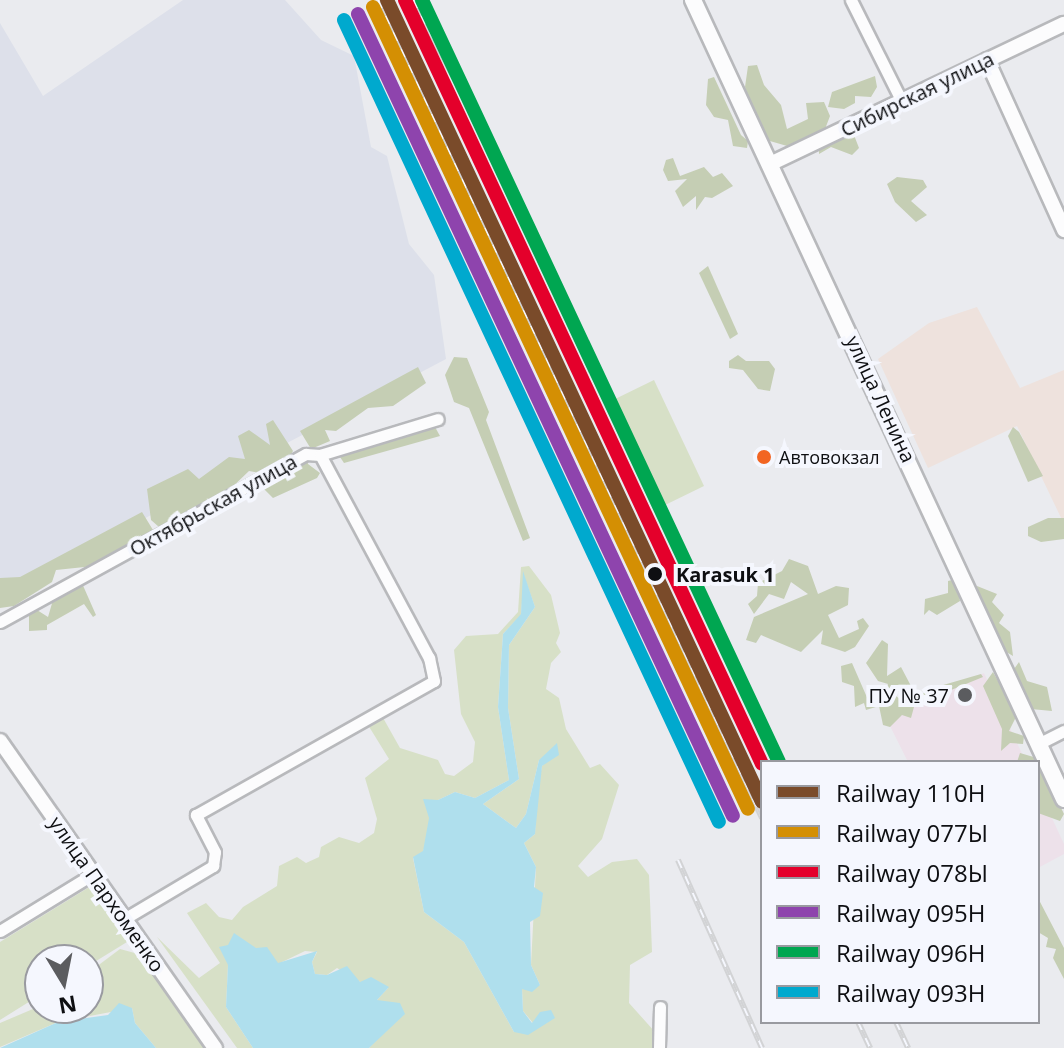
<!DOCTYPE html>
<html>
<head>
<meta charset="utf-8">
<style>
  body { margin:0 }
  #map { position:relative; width:1064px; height:1048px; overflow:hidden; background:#eaebef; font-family:"Open Sans",sans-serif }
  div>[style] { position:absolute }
  .commercial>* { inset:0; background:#eee2dd }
  .built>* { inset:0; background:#dde0ea }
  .education>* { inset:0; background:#ede1ea }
  .green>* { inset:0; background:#d7e0c7 }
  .forest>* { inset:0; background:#c5ceb4 }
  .water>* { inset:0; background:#afdfed }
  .roads { filter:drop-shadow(2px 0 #b8b9bc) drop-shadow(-2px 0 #b8b9bc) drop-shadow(0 2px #b8b9bc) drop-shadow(0 -2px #b8b9bc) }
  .minor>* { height:11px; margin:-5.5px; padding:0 5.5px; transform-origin:5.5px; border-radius:5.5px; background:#fcfcfd }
  .tertiary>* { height:14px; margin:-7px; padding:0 7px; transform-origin:7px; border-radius:7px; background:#fcfcfd }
  .secondary>* { height:16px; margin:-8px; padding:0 8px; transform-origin:8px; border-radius:8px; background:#fcfcfd }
  .rail>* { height:6px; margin-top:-3px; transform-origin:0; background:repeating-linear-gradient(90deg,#f5f7fe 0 9px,#d2d3d5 0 18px); box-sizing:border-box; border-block:2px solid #d2d3d5 }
  .rail-1>* { height:14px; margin:-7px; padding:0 7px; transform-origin:7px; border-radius:7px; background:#7a4b2a }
  .rail-2>* { height:14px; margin:-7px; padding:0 7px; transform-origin:7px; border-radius:7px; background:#d48f03 }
  .rail-3>* { height:14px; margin:-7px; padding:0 7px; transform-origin:7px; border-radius:7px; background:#e4002b }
  .rail-4>* { height:14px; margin:-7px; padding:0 7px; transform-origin:7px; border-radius:7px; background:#8e44ad }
  .rail-5>* { height:14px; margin:-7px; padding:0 7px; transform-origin:7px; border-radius:7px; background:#00a651 }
  .rail-6>* { height:14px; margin:-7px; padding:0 7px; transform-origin:7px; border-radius:7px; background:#00a9ce }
  .dots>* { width:22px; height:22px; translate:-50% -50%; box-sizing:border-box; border:4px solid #f5f7fe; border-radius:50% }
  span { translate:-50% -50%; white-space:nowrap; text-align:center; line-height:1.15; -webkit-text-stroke:8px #f5f7fe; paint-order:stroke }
  .bus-label { font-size:18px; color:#0e0f12 }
  .left { translate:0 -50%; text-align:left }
  .street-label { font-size:20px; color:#0e0f12 }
  .stop-label { font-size:20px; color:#0e0f12; font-weight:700 }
  .poi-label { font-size:20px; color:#0e0f12 }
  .right { translate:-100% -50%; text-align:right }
  .legend { position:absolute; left:760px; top:760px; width:280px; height:264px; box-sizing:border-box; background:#f5f7fe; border:2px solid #999aa0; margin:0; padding:10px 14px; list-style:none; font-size:24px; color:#0e0f12 }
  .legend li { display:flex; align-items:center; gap:16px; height:40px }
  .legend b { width:40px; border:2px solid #999aa0 }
  .north { position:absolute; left:24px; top:944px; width:80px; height:80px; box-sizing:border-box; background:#f5f7fe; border:2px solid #999aa0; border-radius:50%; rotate:170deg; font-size:22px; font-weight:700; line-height:32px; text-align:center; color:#0e0f12 }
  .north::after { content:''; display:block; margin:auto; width:28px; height:36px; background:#5b5c5f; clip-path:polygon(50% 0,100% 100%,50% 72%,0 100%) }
</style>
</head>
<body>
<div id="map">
  <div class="commercial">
    <div style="clip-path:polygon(977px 307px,1020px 388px,1064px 370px,1064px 524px,1017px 426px,928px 468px,878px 359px,929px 323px)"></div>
  </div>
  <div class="built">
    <div style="clip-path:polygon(183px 0,285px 0,321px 40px,354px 56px,371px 147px,387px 156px,409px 244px,434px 275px,446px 359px,0 595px,0 23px,43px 96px)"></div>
  </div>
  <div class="education">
    <div style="clip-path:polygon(984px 673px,1026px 762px,908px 762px,886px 718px)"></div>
    <div style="clip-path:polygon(1038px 788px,1064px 844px,1064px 854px,1038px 868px)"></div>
  </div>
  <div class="green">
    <div style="clip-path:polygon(654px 380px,704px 486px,661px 507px,611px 401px)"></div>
    <div style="clip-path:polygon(evenodd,529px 566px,551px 595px,560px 633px,556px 643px,561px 652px,551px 663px,546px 689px,559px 698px,566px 729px,590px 768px,600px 764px,619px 785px,602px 839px,578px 866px,588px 877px,612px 862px,637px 859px,649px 875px,652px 952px,630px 965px,629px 1003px,655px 1032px,653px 1048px,369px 1048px,386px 1029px,376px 1001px,388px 988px,360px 982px,337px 968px,327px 975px,315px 974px,312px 962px,317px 952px,305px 951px,278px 964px,228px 965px,226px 1007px,253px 1048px,237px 1048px,157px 937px,199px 978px,220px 963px,187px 913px,206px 903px,219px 917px,232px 920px,243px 907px,277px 886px,279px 866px,297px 857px,306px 863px,319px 857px,321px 847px,339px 837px,359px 843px,374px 833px,377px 819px,365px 778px,389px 759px,368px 725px,382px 716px,400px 748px,438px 760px,445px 774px,454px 776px,473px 762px,475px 742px,461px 714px,454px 650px,466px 636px,498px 634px,518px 612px,521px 567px,529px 566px,524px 576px,535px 607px,509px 645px,508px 708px,519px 779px,483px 804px,516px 828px,526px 814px,539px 760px,550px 758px,542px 766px,537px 791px,535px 834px,524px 843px,536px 867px,531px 965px,540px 985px,522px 988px,523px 1011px,533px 1023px,554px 1018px,514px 1032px,464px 942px,424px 912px,413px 858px,423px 852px,438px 800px,455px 792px,475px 798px,509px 780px,498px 707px,503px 634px,521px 615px,524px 576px)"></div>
    <div style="clip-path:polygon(91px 886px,127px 942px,88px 966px,88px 960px,40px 960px,40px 995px,0 1020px,0 942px)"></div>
    <div style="clip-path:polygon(120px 949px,142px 955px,205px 1048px,156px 1048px,135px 1023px,132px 1008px,58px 1022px,0 1047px,0 1023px,40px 1006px,88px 1008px,88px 973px)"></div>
  </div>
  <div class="forest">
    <div style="clip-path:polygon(757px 65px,764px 85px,781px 105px,787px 129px,808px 119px,806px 103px,824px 102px,830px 116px,822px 137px,852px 130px,859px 148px,852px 155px,831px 147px,819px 154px,819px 146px,794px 148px,763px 139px,745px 87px,748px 66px)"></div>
    <div style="clip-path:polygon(875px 76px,877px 87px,871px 97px,855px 96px,855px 103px,844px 109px,828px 107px,832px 92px)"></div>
    <div style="clip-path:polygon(714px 77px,741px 135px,748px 141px,747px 148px,733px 146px,728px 120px,714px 117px,706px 105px,708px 79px)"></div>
    <div style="clip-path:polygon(673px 158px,680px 176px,704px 167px,713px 177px,722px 173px,733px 186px,712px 198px,705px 197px,696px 210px,696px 196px,683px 207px,675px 191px,687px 179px,668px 181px,663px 170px,666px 160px)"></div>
    <div style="clip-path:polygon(897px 177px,923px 180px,927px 187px,911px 201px,927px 215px,916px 222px,895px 202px,887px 184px)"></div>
    <div style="clip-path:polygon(708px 266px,738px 334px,730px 339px,699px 273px)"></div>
    <div style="clip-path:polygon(738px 355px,746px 361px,769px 361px,775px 369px,770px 391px,758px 389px,743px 370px,729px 368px,729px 361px)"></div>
    <div style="clip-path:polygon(454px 357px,467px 358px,489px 412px,486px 420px,530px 538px,523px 541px,469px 408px,454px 402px,445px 375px)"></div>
    <div style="clip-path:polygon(418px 367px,426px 383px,393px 406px,368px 408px,336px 431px,325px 430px,330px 441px,311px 449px,300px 431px)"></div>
    <div style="clip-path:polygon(273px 420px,293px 451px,284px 465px,265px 474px,249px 471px,225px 494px,159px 527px,151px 520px,147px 489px,188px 469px,199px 479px,229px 457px,245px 459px,238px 436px,249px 430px,270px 445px,266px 424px)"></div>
    <div style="clip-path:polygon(435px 427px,440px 436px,344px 463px,338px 454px)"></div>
    <div style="clip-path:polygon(1013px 427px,1019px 432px,1043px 476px,1028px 482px,1008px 436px)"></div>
    <div style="clip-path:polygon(307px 457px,308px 464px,320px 473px,317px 478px,273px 498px,259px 484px)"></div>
    <div style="clip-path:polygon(142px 512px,153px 530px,94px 566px,56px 570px,52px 582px,14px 606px,0 608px,0 578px,20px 577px)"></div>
    <div style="clip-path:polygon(1048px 518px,1064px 518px,1064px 539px,1041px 542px,1028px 536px,1028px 527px)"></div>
    <div style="clip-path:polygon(789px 559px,808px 566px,818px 594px,836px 586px,849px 588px,848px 605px,828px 615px,839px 638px,859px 629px,857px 621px,863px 618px,869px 626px,855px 647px,845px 652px,821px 644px,823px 630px,801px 652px,761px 635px,756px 643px,746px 640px,754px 617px,808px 594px,791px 582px,784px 599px,769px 594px,754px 614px,748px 604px,757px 596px,758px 583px,782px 571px)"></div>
    <div style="clip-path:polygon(956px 579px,960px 601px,937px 615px,929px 610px,924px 615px,925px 599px,948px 593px,948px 581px)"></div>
    <div style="clip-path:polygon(81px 581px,96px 615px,93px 617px,84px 604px,47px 625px,47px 630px,29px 631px,29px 609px,40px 601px,37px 610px,48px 617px,53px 600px)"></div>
    <div style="clip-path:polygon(977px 586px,997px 594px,992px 602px,1004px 615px,999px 623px,1010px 632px,1013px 656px,1003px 650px,978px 601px)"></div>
    <div style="clip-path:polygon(882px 640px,888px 644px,887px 676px,901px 667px,911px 686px,894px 694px,905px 704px,933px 688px,981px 674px,983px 677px,929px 699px,914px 707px,911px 718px,902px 715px,890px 727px,883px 725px,879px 706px,866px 710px,864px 703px,855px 707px,854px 686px,842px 682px,841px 666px,852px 663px,869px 702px,882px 696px,888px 684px,878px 681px,866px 663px)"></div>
    <div style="clip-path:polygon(1019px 662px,1027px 681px,1047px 687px,1052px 711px,1031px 709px,1014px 669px)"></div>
    <div style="clip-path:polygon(993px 672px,1017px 715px,1009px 731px,1024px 736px,1023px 744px,1010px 743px,1001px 751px,1002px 729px,983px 686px)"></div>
    <div style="clip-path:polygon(1020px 753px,1037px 758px,1064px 814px,1060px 821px,1038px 813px,1038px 762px,1017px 762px)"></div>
    <div style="clip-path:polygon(1038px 898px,1064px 948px,1064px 979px,1053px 958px,1056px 949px,1046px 947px,1048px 938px,1038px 932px)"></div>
  </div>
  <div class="water">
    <div style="clip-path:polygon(523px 571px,535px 607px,509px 645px,508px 708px,519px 779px,483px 804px,516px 828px,526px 814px,539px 760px,557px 743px,559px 755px,542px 766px,535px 834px,524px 843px,536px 867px,534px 887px,543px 893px,540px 916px,530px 922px,531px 965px,540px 985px,532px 992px,522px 989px,523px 1011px,532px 1023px,540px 1012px,551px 1010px,555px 1018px,528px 1035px,514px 1032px,464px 942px,424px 912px,413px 857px,423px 851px,429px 818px,423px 799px,438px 800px,455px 792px,475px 798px,509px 780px,498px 707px,503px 634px,521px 614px)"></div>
    <div style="clip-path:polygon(234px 933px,256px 948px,267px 947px,278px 963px,317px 951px,312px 962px,315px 974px,327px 975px,347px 966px,360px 982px,371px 977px,389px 987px,377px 1000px,400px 1003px,405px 1014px,369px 1048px,253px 1048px,226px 1007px,228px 965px,219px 947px,228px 945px)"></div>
    <div style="clip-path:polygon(119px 1003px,132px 1008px,135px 1023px,156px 1048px,0 1048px,58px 1022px,108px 1015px)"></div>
  </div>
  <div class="roads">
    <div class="minor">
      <div style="left:851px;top:0;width:114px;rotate:63.4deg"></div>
      <div style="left:0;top:622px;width:349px;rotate:-28.8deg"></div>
      <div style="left:306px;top:454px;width:14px;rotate:4deg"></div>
      <div style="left:320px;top:455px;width:123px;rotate:-17deg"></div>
      <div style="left:1038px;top:744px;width:29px;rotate:-27deg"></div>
      <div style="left:124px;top:919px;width:104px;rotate:-30.8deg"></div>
      <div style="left:213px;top:866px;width:14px;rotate:-82deg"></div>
      <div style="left:215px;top:852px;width:42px;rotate:-117.2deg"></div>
      <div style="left:196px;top:815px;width:273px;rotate:-29.4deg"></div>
      <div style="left:434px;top:681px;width:24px;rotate:-102deg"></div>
      <div style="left:429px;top:658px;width:230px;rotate:-118.2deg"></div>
      <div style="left:0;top:931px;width:109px;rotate:-31.5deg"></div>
      <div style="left:659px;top:1048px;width:41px;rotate:-88.6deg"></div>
    </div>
    <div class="tertiary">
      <div style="left:987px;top:60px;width:187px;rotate:65.6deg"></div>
      <div style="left:770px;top:164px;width:326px;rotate:-25.5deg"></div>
      <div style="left:0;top:741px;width:375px;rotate:55deg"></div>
    </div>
    <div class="secondary">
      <div style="left:693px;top:0;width:881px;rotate:65.09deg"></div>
    </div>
  </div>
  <div class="rail">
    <div style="left:378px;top:0;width:904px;rotate:64.85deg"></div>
    <div style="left:413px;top:0;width:225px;rotate:62.2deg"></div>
    <div style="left:518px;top:199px;width:161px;rotate:64.7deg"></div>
    <div style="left:678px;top:860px;width:206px;rotate:65.9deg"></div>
    <div style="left:858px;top:1022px;width:29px;rotate:65deg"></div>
    <div style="left:896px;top:1022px;width:29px;rotate:65deg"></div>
  </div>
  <div class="rail-1">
    <div style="left:387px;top:0;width:885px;rotate:64.94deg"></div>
  </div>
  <div class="rail-2">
    <div style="left:373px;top:7px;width:885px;rotate:64.94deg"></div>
  </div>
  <div class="rail-3">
    <div style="left:405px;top:0;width:843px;rotate:64.95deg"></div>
  </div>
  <div class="rail-4">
    <div style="left:358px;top:14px;width:885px;rotate:64.94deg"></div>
  </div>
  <div class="rail-5">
    <div style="left:422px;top:0;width:841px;rotate:64.9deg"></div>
  </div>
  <div class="rail-6">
    <div style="left:344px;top:20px;width:885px;rotate:64.94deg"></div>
  </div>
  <div class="dots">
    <div style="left:764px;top:457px;background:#f26522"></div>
    <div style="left:655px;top:574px;background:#0e0f12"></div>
    <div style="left:965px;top:695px;background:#5b5c5f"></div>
  </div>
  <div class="bus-label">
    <span class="left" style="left:779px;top:457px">Автовокзал</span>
  </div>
  <div class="street-label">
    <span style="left:917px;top:94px;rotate:-26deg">Сибирская улица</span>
    <span style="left:881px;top:399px;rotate:65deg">улица Ленина</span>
    <span style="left:213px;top:505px;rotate:-29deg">Октябрьская улица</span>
    <span style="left:107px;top:894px;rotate:55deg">улица Пархоменко</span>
  </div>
  <div class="stop-label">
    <span class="left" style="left:676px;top:574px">Karasuk 1</span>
  </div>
  <div class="poi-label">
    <span class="right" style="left:949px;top:695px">ПУ № 37</span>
  </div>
  <ul class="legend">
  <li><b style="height:10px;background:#7a4b2a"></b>Railway 110Н</li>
  <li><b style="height:10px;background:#d48f03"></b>Railway 077Ы</li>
  <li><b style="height:10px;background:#e4002b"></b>Railway 078Ы</li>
  <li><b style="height:10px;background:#8e44ad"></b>Railway 095Н</li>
  <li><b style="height:10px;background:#00a651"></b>Railway 096Н</li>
  <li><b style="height:10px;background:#00a9ce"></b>Railway 093Н</li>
  </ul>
  <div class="north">N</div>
</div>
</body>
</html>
